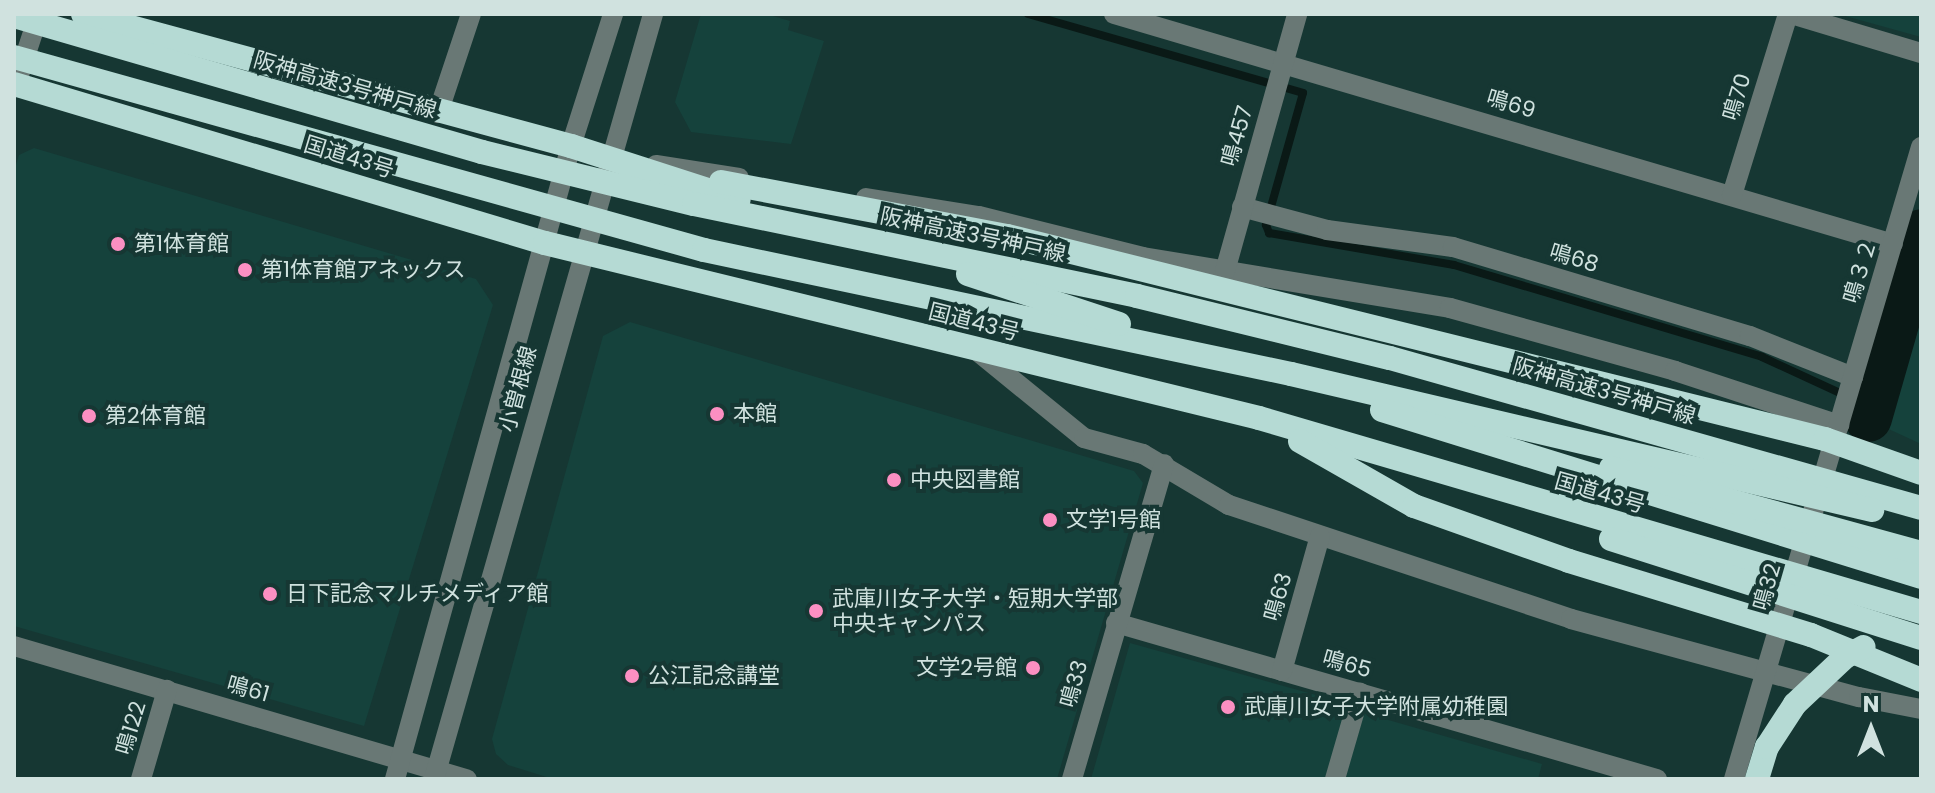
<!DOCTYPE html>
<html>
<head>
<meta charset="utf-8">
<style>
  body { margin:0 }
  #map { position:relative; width:1935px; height:793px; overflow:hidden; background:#163733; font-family:Poppins,"Noto Sans JP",sans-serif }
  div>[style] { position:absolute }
  .built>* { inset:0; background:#15423c }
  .stream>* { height:8px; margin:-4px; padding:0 4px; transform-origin:4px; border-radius:4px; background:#0a1916 }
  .river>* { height:48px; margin:-24px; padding:0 24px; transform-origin:24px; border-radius:24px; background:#0a1916 }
  .minor>* { height:20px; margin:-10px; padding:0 10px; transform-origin:10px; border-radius:10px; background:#697875 }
  .highway>* { height:24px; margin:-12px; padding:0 12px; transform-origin:12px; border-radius:12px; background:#b5dad4 }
  .dots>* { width:22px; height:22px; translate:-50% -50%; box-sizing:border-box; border:4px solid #163733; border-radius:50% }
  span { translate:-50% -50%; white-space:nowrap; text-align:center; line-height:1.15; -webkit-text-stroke:8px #163733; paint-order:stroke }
  .street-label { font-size:22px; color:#d0e2df }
  .poi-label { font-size:22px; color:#d0e2df }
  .left { translate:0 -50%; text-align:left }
  .right { translate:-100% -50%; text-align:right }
  .frame { position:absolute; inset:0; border:16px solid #d0e2df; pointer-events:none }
  .north { position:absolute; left:1831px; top:689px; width:80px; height:80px; -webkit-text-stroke:6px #163733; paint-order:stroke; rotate:0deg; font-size:22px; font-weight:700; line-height:32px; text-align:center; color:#d0e2df }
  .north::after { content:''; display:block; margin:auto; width:28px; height:36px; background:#d0e2df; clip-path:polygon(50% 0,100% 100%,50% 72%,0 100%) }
</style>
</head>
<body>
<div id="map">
  <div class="built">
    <div style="clip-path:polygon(701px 14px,766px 14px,790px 21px,788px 30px,824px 41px,791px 144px,691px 132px,675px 102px)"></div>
    <div style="clip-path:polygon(1838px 14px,1921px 14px,1921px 37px)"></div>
    <div style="clip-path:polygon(34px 148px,476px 279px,493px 305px,364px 726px,14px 626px,14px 171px,19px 155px)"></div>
    <div style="clip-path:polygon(1921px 256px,1921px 444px,1880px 425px,1881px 394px)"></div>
    <div style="clip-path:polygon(630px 322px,1134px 471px,1143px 483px,1057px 779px,553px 779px,508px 765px,496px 754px,492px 739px,603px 336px)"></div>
    <div style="clip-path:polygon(1130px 643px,1341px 702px,1346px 712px,1325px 779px,1091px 779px)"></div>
    <div style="clip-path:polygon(1364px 713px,1542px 764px,1538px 779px,1345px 779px)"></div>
  </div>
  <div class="stream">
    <div style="left:1028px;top:14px;width:286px;rotate:16deg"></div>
    <div style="left:1303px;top:93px;width:137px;rotate:105.7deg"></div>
    <div style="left:1266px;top:225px;width:9px;rotate:69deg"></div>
    <div style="left:1269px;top:233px;width:188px;rotate:9.8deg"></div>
    <div style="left:1454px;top:265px;width:321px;rotate:16.6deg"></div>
    <div style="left:1762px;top:357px;width:119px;rotate:24.8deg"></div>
  </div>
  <div class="river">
    <div style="left:1868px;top:418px;width:192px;rotate:-74deg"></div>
  </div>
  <div class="minor">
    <div style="left:1114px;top:14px;width:812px;rotate:16.45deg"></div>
    <div style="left:1791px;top:14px;width:136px;rotate:16.7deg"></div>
    <div style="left:19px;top:75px;width:64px;rotate:-71.8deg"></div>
    <div style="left:438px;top:113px;width:104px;rotate:-71.6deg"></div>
    <div style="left:656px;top:165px;width:84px;rotate:8.9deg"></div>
    <div style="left:1732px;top:195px;width:189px;rotate:-72.8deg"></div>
    <div style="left:866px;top:198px;width:114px;rotate:9.1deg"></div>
    <div style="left:979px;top:216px;width:169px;rotate:14deg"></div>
    <div style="left:1143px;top:257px;width:311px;rotate:9.4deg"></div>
    <div style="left:1450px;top:308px;width:234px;rotate:15.6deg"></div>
    <div style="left:1675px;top:371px;width:173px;rotate:18.2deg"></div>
    <div style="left:1242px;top:207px;width:88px;rotate:15.1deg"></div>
    <div style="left:1327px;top:230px;width:127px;rotate:7.7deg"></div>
    <div style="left:1453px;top:247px;width:310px;rotate:16.7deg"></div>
    <div style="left:1750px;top:336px;width:111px;rotate:21.7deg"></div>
    <div style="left:1225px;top:271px;width:267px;rotate:-74.3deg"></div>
    <div style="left:976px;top:350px;width:139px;rotate:39.2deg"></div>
    <div style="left:1084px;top:438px;width:61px;rotate:15.2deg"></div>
    <div style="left:1143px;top:454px;width:100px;rotate:30.7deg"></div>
    <div style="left:1229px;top:505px;width:360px;rotate:18.4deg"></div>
    <div style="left:1571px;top:619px;width:298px;rotate:15.2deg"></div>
    <div style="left:1859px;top:697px;width:63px;rotate:11deg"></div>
    <div style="left:1116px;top:623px;width:563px;rotate:16.09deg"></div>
    <div style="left:14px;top:646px;width:472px;rotate:16.4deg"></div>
    <div style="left:1282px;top:671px;width:140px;rotate:-74.3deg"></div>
    <div style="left:141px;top:779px;width:93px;rotate:-73.7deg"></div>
    <div style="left:395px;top:779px;width:657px;rotate:-74.46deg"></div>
    <div style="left:571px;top:146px;width:139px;rotate:-72.3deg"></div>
    <div style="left:434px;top:779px;width:796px;rotate:-74.02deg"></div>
    <div style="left:1072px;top:779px;width:328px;rotate:-73.7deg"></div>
    <div style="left:1335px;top:779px;width:90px;rotate:-73.8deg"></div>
    <div style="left:1734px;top:779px;width:659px;rotate:-73.52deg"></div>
  </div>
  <div class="highway">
    <div style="left:83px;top:14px;width:506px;rotate:15.14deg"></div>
    <div style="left:571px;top:146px;width:176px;rotate:17.8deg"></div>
    <div style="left:14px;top:16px;width:487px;rotate:16.2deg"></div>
    <div style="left:482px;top:152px;width:218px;rotate:13.8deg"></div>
    <div style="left:694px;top:204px;width:452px;rotate:11.7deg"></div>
    <div style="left:1137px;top:296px;width:260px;rotate:13.8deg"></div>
    <div style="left:1390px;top:358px;width:552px;rotate:15.77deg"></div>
    <div style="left:14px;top:57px;width:716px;rotate:15.63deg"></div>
    <div style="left:704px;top:250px;width:600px;rotate:11.93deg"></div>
    <div style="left:1291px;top:374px;width:597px;rotate:13.17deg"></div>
    <div style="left:14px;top:84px;width:554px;rotate:16.67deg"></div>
    <div style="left:545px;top:243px;width:735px;rotate:13.77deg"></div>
    <div style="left:1259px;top:418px;width:690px;rotate:16.33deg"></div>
    <div style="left:721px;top:182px;width:291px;rotate:10.7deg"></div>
    <div style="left:1007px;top:236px;width:843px;rotate:13.94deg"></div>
    <div style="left:1825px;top:439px;width:102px;rotate:19.5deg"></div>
    <div style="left:968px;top:274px;width:159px;rotate:18.3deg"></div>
    <div style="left:1382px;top:410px;width:564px;rotate:17.21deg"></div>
    <div style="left:1300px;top:441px;width:131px;rotate:29.7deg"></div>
    <div style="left:1414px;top:506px;width:164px;rotate:19.5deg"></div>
    <div style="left:1569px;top:561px;width:253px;rotate:17deg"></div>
    <div style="left:1811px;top:635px;width:119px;rotate:22.2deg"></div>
    <div style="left:1611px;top:468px;width:321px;rotate:15.3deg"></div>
    <div style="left:1611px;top:539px;width:325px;rotate:17.7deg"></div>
    <div style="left:1757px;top:779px;width:34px;rotate:-73deg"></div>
    <div style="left:1767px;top:747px;width:51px;rotate:-56.9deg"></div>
    <div style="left:1795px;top:704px;width:69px;rotate:-43.2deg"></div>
    <div style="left:1845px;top:657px;width:21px;rotate:-28deg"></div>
  </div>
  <div class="dots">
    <div style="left:118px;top:244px;background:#fc8fc2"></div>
    <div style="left:245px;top:270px;background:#fc8fc2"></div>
    <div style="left:717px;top:414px;background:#fc8fc2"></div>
    <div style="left:89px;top:416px;background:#fc8fc2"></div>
    <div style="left:894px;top:480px;background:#fc8fc2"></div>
    <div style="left:1050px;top:520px;background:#fc8fc2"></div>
    <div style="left:270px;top:594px;background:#fc8fc2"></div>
    <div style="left:816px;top:611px;background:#fc8fc2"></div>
    <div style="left:1033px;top:668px;background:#fc8fc2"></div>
    <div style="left:632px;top:676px;background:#fc8fc2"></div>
    <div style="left:1228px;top:707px;background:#fc8fc2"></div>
  </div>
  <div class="street-label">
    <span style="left:345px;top:85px;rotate:16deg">阪神高速3号神戸線</span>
    <span style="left:1737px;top:97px;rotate:-73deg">鳴70</span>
    <span style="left:1511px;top:104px;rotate:17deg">鳴69</span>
    <span style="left:1237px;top:136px;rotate:-74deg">鳴457</span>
    <span style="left:349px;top:157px;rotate:17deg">国道43号</span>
    <span style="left:973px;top:235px;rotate:12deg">阪神高速3号神戸線</span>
    <span style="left:1574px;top:258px;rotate:17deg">鳴68</span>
    <span style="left:1860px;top:271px;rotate:-73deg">鳴３２</span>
    <span style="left:974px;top:322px;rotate:14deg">国道43号</span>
    <span style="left:518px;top:389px;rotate:-75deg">小曽根線</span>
    <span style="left:1604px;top:391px;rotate:16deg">阪神高速3号神戸線</span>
    <span style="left:1600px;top:493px;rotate:16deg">国道43号</span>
    <span style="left:1767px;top:587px;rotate:-74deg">鳴32</span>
    <span style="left:1278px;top:597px;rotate:-74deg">鳴63</span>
    <span style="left:1347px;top:664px;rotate:16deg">鳴65</span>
    <span style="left:1074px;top:684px;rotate:-74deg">鳴33</span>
    <span style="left:248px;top:689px;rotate:16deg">鳴61</span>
    <span style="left:131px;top:728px;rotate:-73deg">鳴122</span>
  </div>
  <div class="poi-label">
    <span class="left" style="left:134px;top:244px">第1体育館</span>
    <span class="left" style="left:261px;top:270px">第1体育館アネックス</span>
    <span class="left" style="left:733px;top:414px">本館</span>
    <span class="left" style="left:105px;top:416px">第2体育館</span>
    <span class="left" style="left:910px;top:480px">中央図書館</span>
    <span class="left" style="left:1066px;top:520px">文学1号館</span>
    <span class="left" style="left:286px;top:594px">日下記念マルチメディア館</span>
    <span class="left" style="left:832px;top:611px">武庫川女子大学・短期大学部<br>中央キャンパス</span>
    <span class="right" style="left:1017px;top:668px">文学2号館</span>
    <span class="left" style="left:648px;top:676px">公江記念講堂</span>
    <span class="left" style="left:1244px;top:707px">武庫川女子大学附属幼稚園</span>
  </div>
  <div class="frame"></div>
  <div class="north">N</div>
</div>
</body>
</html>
